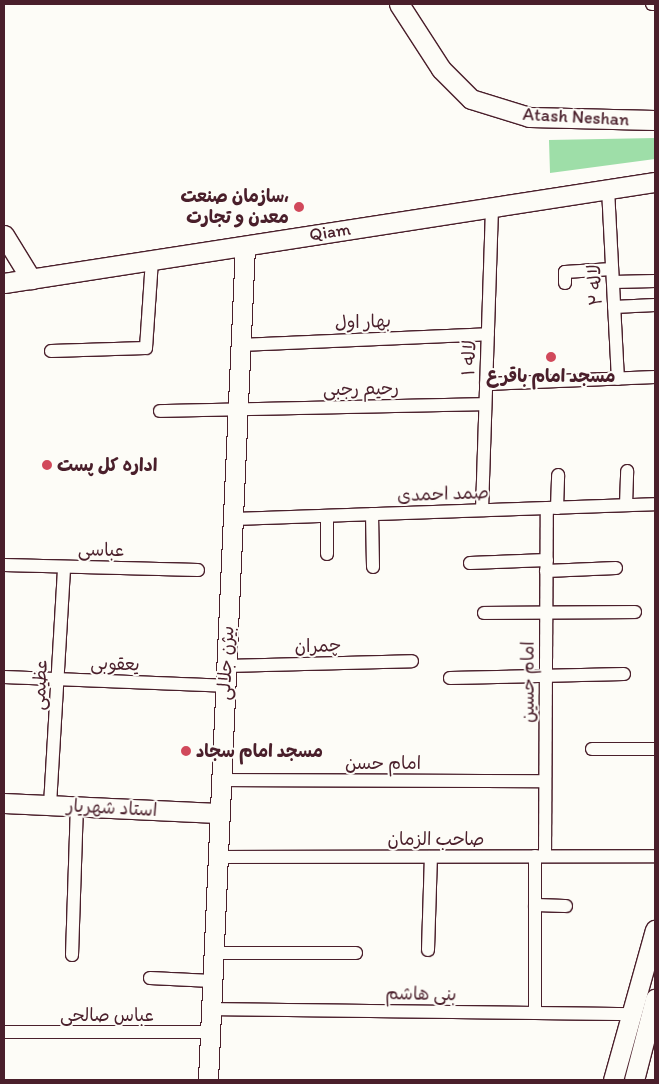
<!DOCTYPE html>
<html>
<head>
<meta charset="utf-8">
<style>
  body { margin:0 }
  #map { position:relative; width:659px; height:1084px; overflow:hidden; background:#fdfcf7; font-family:Itim,"Playpen Sans Arabic",sans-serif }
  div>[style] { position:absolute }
  .green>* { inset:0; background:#9edea8 }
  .roads { filter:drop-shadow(1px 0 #4a1f2b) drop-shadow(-1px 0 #4a1f2b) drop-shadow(0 1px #4a1f2b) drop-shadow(0 -1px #4a1f2b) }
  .street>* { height:12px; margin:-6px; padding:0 6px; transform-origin:6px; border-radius:6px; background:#fdfcf7 }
  .secondary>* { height:19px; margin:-9.5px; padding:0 9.5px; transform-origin:9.5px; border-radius:9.5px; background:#fdfcf7 }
  .dots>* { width:14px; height:14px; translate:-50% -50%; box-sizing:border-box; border:2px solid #fdfcf7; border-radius:50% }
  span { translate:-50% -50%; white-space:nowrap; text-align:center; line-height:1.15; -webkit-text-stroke:4px #fdfcf7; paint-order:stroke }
  .street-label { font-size:18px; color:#4a1f2b }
  .poi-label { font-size:18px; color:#4a1f2b; font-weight:700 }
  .right { translate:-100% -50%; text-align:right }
  .left { translate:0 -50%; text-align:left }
  .frame { position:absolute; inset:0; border:5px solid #4a1f2b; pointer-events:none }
</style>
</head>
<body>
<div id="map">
  <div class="green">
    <div style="clip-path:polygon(655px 138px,655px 159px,550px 173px,549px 140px)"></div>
  </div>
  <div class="roads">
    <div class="street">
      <div style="left:652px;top:4px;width:3px"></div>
      <div style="left:608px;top:189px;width:190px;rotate:87deg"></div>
      <div style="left:613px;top:282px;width:42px;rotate:-1.4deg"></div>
      <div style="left:565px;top:283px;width:11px;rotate:-90deg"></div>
      <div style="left:565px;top:272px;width:47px;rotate:-3.7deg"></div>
      <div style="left:614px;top:307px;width:41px;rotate:-2.8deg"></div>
      <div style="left:240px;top:345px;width:248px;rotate:-2.5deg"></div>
      <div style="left:51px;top:351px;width:95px;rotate:-1.8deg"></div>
      <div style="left:146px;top:348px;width:88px;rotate:-86.1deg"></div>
      <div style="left:486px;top:384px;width:169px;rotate:-2.4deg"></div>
      <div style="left:160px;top:411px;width:325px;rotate:-1.2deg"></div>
      <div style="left:626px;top:505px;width:34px;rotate:-88deg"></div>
      <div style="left:557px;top:508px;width:33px;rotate:-88deg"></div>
      <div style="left:482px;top:510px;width:303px;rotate:-88.1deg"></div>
      <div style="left:372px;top:514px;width:53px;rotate:88.9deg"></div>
      <div style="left:233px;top:519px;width:422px;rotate:-2deg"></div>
      <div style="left:327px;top:554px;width:38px;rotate:-90deg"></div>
      <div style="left:470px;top:563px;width:77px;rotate:-2.2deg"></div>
      <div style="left:4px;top:565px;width:194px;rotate:1.5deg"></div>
      <div style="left:546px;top:571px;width:70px;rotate:-2.5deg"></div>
      <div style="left:484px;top:613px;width:151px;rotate:-0.4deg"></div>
      <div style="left:226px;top:666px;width:186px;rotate:-1.5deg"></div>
      <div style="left:4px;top:677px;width:221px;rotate:2.3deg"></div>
      <div style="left:450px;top:678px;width:174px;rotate:-1.3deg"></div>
      <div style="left:592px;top:749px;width:63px"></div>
      <div style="left:221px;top:780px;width:324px;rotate:0.2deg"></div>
      <div style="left:50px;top:805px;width:238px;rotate:-86.6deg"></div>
      <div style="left:545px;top:856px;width:348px;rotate:-89.7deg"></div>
      <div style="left:218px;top:857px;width:437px;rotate:-0.1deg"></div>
      <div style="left:535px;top:905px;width:31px;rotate:2deg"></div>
      <div style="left:428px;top:950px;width:93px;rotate:-88.2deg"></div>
      <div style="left:213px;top:953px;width:143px"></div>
      <div style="left:72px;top:955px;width:149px;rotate:-88.1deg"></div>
      <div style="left:150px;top:978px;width:62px;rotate:2.8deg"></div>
      <div style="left:211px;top:1009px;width:421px;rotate:0.7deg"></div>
      <div style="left:535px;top:1013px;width:157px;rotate:-90deg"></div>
      <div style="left:4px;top:1032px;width:206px"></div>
    </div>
    <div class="secondary">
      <div style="left:399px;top:4px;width:77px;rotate:57.1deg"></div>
      <div style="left:441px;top:69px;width:42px;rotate:45deg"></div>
      <div style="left:471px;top:99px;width:61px;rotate:17.2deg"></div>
      <div style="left:529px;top:117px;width:126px;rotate:1.4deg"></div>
      <div style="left:4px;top:235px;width:52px;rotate:58.5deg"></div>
      <div style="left:4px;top:283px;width:659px;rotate:-8.82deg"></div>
      <div style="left:4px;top:803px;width:215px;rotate:2.7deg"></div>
      <div style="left:208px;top:1080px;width:835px;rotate:-87.46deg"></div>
      <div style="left:613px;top:1080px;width:156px;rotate:-74.4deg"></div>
      <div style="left:634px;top:1080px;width:84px;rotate:-75.5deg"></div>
    </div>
  </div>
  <div class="dots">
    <div style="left:299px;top:207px;background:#d1495b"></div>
    <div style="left:551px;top:357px;background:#d1495b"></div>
    <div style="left:47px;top:465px;background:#d1495b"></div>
    <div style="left:186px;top:751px;background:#d1495b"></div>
  </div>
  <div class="street-label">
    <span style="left:576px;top:117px;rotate:3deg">Atash Neshan</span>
    <span style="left:330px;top:232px;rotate:-9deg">Qiam</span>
    <span style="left:595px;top:285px;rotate:-93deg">لاله ۲</span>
    <span style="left:363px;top:322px;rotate:-2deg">بهار اول</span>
    <span style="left:469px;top:358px;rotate:-88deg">لاله ۱</span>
    <span style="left:361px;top:389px;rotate:-1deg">رحیم رجبی</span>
    <span style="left:443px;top:494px;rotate:-2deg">صمد احمدی</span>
    <span style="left:101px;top:550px;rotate:1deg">عباسی</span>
    <span style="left:318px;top:646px;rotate:-2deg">چمران</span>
    <span style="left:226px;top:663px;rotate:-87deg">بیژن جلالی</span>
    <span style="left:115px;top:664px;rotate:2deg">یعقوبی</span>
    <span style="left:528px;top:682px;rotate:-90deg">امام حسین</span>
    <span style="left:40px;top:685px;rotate:-87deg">عظیمی</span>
    <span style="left:383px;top:763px">امام حسن</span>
    <span style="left:112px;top:808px;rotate:3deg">استاد شهریار</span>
    <span style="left:436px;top:839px">صاحب الزمان</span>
    <span style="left:421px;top:994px;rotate:1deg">بنی هاشم</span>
    <span style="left:107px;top:1015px">عباس صالحی</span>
  </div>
  <div class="poi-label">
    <span class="right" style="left:289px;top:207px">سازمان صنعت،<br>معدن و تجارت</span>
    <span style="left:551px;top:376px">مسجد امام باقر ع</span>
    <span class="left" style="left:57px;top:465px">اداره کل پست</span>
    <span class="left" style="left:196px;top:751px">مسجد امام سجاد</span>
  </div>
  <div class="frame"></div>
</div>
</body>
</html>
